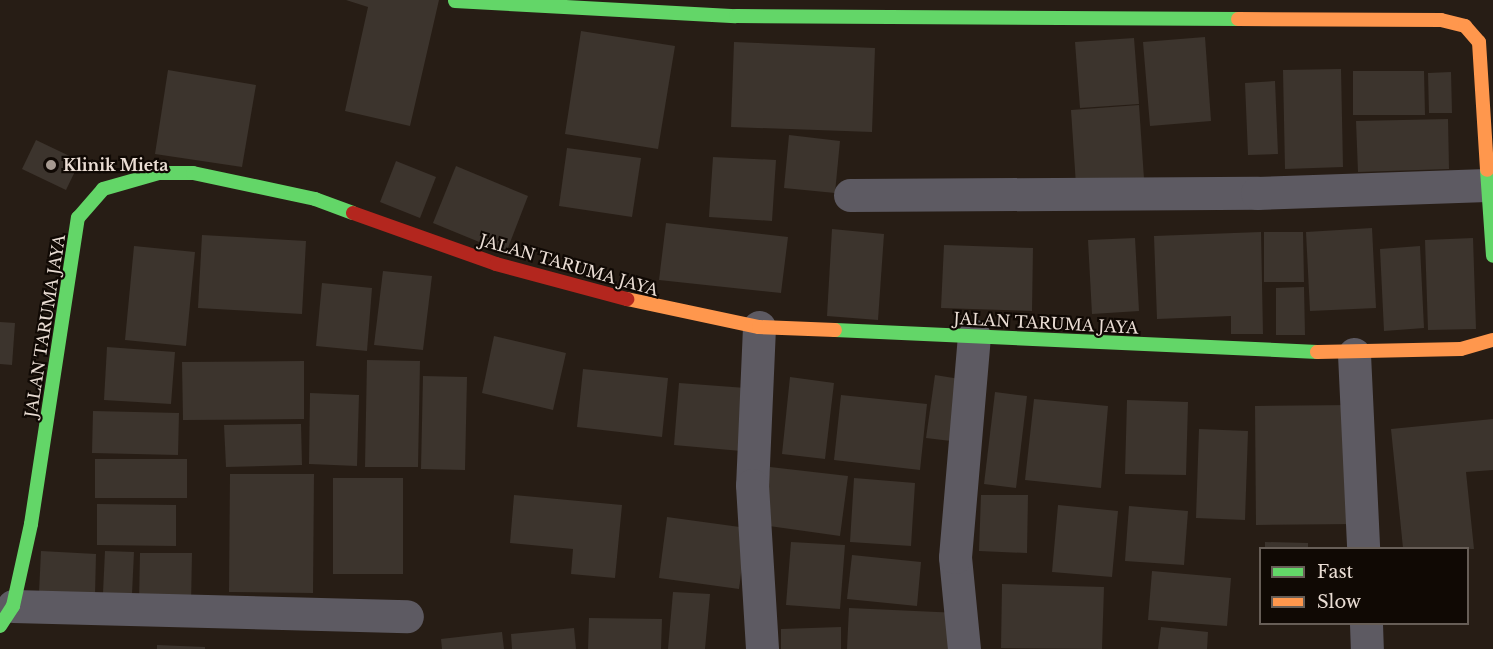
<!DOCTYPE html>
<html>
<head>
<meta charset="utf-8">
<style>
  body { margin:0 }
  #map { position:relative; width:1493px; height:649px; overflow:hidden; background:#271d15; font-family:"Libre Baskerville",serif }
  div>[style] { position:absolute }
  .building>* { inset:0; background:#3c342d }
  .street>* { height:33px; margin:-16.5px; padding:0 16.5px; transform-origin:16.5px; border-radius:16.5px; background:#5d5a62 }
  .fast>* { height:14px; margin:-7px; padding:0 7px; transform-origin:7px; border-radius:7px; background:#63d668 }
  .slow>* { height:14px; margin:-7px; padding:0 7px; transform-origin:7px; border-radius:7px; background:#ff974d }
  .jam>* { height:14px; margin:-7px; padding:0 7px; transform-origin:7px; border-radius:7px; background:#b3261e }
  .dots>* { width:16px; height:16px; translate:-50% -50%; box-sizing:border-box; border:3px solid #100904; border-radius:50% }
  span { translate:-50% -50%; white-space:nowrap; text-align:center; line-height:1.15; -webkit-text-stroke:4.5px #100904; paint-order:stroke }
  .poi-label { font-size:16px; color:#eaddd4; font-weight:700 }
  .left { translate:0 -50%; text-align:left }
  .street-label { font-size:16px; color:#eaddd4 }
  .legend { position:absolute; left:1259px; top:547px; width:210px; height:78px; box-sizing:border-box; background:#100904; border:2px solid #675e57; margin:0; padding:8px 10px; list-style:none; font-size:18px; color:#eaddd4 }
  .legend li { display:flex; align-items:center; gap:12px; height:30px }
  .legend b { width:30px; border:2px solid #675e57 }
</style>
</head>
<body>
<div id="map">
  <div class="building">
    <div style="clip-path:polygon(346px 0,439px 0,410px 126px,345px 111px,368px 7px)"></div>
    <div style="clip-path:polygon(581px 31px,675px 46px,658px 149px,565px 134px)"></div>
    <div style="clip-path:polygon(1205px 37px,1211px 121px,1150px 126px,1143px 42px)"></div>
    <div style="clip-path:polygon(1134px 38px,1139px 104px,1080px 108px,1075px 42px)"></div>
    <div style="clip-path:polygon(734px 42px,875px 48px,872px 132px,731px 127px)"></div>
    <div style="clip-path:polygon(1341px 69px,1343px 167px,1285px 169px,1283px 70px)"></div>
    <div style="clip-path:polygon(168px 70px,256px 85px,242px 167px,155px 154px)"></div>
    <div style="clip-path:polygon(1353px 71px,1424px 71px,1425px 115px,1353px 115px)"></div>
    <div style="clip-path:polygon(1451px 72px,1452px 113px,1429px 113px,1428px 73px)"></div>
    <div style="clip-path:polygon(1275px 81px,1278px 154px,1248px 155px,1245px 83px)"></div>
    <div style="clip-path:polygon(1139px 105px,1144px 179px,1076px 185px,1071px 110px)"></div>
    <div style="clip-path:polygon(1448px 119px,1449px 169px,1358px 172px,1356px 121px)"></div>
    <div style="clip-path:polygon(789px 135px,840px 141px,835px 193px,784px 188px)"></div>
    <div style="clip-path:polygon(36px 140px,80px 161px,66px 190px,22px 169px)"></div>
    <div style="clip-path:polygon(567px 148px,641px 158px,632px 217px,559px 206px)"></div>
    <div style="clip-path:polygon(713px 157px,776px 160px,772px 221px,709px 217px)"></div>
    <div style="clip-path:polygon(396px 161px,436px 177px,420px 218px,380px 202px)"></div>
    <div style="clip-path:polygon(456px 166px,528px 196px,506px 253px,433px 223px)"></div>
    <div style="clip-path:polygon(666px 223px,788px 237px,781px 293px,659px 280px)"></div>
    <div style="clip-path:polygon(1372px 228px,1376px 308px,1310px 311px,1306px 232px)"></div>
    <div style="clip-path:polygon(832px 229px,884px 234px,878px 320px,827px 316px)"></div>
    <div style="clip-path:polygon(1261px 232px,1263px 334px,1231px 334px,1231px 316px,1157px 319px,1154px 236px)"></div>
    <div style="clip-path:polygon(1264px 232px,1303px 232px,1304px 282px,1264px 282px)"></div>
    <div style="clip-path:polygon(202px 235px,306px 241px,302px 314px,198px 308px)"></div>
    <div style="clip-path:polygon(1135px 238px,1139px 311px,1092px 314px,1088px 240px)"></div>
    <div style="clip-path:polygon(1473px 238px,1476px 329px,1428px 330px,1425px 240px)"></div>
    <div style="clip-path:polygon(944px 245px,1033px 248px,1032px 311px,941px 308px)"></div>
    <div style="clip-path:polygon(134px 246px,195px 252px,186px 346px,125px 340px)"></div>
    <div style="clip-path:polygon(1420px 246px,1424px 328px,1384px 331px,1380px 249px)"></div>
    <div style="clip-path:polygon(383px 271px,432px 276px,423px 350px,374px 345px)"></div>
    <div style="clip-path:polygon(322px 283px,372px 288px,367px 351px,316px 346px)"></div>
    <div style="clip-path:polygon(1304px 287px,1305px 335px,1276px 335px,1276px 288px)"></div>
    <div style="clip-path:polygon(0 322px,15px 323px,12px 365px,0 364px)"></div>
    <div style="clip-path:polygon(494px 336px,566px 353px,553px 410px,482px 393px)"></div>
    <div style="clip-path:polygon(107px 347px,175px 352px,171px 404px,104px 400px)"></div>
    <div style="clip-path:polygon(367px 360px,420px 361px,418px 467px,365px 467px)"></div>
    <div style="clip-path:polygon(304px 361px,304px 419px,183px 420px,182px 362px)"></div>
    <div style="clip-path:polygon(583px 369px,668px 378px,662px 437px,577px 427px)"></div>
    <div style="clip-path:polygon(935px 375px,966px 380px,959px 442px,926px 438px)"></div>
    <div style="clip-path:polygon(423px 376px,467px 377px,465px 470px,421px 469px)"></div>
    <div style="clip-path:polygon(790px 377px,834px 383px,825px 459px,782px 454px)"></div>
    <div style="clip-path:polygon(679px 383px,746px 388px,741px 451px,674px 445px)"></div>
    <div style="clip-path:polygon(995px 392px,1027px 396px,1016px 488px,984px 484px)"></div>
    <div style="clip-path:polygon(310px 393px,359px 395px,357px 466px,309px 464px)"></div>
    <div style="clip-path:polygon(841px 395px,927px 404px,920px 470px,834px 460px)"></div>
    <div style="clip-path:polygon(1034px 399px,1108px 406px,1101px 488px,1025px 480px)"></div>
    <div style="clip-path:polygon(1127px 400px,1188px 402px,1186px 475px,1125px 474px)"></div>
    <div style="clip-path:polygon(1355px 405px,1356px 524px,1256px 525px,1255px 406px)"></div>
    <div style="clip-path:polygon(93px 411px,179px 413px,178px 455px,92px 453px)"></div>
    <div style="clip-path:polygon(1493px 419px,1493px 470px,1466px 472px,1474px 549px,1403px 548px,1391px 429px)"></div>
    <div style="clip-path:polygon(301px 424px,302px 465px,226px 467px,224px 425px)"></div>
    <div style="clip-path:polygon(1199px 429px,1248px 431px,1245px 520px,1196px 518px)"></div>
    <div style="clip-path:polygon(95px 459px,187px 459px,187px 498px,95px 498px)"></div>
    <div style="clip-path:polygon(770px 467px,848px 476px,840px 536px,762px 525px)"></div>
    <div style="clip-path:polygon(230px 474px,314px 474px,313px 593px,229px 592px)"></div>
    <div style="clip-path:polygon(333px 478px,403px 478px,403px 574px,333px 574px)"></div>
    <div style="clip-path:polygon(854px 478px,915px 483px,911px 546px,850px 542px)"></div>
    <div style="clip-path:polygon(514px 495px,622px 505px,615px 578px,571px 574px,573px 549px,510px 543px)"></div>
    <div style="clip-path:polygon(981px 495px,1028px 495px,1027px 553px,979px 551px)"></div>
    <div style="clip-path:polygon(97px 504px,176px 505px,176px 546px,97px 545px)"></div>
    <div style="clip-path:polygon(1058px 505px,1118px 511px,1112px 577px,1052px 572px)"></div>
    <div style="clip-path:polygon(1129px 506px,1188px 511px,1184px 565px,1125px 561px)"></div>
    <div style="clip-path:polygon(667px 517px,747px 528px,739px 589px,659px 578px)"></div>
    <div style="clip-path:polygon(791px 542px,845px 545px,840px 609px,786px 605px)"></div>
    <div style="clip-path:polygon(1265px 542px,1308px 543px,1308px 548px,1265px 548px)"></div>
    <div style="clip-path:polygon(41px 551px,96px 554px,95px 595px,39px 593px)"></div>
    <div style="clip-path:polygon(105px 551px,134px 552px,132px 594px,103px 593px)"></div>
    <div style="clip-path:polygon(140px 553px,192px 553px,191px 605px,139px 604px)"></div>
    <div style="clip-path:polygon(852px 555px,921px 562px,917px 606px,847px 599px)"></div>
    <div style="clip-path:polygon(1152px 571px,1231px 578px,1227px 626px,1148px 620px)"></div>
    <div style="clip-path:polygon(1002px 584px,1104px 587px,1102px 649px,1001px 648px)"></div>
    <div style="clip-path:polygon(673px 592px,710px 594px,705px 649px,668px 649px)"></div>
    <div style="clip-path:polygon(849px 608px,959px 613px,957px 649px,847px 649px)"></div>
    <div style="clip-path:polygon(589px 618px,662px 619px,661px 649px,588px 649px)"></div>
    <div style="clip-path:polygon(841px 627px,841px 649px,781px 649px,781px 629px)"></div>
    <div style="clip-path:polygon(1161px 627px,1208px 632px,1207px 649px,1158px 649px)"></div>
    <div style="clip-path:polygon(574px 628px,576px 649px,512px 649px,511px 634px)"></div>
    <div style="clip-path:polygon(502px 632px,504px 649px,442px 649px,441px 639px)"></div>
    <div style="clip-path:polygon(157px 645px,205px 647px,205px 649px,157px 649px)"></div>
  </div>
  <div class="street">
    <div style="left:850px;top:195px;width:407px;rotate:-0.3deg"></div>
    <div style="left:1257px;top:193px;width:230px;rotate:-2deg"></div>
    <div style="left:759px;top:327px;width:158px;rotate:92.5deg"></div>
    <div style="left:752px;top:485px;width:164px;rotate:86.5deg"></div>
    <div style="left:1354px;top:354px;width:194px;rotate:87.3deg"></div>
    <div style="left:13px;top:606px;width:394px;rotate:1.5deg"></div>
    <div style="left:1366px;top:624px;width:25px;rotate:88deg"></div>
    <div style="left:964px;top:649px;width:92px;rotate:-95.6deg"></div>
    <div style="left:955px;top:557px;width:222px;rotate:-85.1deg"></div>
  </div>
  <div class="fast">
    <div style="left:455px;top:1px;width:281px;rotate:3.1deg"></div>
    <div style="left:736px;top:16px;width:502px;rotate:0.34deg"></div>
    <div style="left:1487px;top:170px;width:86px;rotate:86deg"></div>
    <div style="left:835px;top:330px;width:483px;rotate:2.6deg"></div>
    <div style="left:0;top:626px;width:24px;rotate:-57deg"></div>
    <div style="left:13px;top:606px;width:84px;rotate:-77.6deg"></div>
    <div style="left:31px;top:524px;width:310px;rotate:-81.3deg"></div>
    <div style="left:78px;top:218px;width:38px;rotate:-49deg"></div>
    <div style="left:103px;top:189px;width:58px;rotate:-15.9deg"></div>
    <div style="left:159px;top:173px;width:34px"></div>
    <div style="left:193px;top:173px;width:125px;rotate:12deg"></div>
    <div style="left:315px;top:199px;width:40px;rotate:20.2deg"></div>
  </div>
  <div class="slow">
    <div style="left:1238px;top:19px;width:203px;rotate:0.3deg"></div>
    <div style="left:1441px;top:20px;width:25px;rotate:14deg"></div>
    <div style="left:1465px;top:26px;width:21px;rotate:49deg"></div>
    <div style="left:1479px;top:42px;width:128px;rotate:86.4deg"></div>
    <div style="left:627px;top:299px;width:135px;rotate:12deg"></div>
    <div style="left:759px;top:327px;width:76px;rotate:2.3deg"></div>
    <div style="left:1317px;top:352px;width:144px;rotate:-1.2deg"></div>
    <div style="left:1461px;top:349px;width:33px;rotate:-16deg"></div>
  </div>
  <div class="jam">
    <div style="left:353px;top:213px;width:152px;rotate:19.6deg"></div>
    <div style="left:496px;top:264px;width:136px;rotate:15deg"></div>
  </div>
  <div class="dots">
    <div style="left:51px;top:165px;background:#a69a91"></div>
  </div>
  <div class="poi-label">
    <span class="left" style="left:63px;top:165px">Klinik Mieta</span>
  </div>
  <div class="street-label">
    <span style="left:569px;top:265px;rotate:16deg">JALAN TARUMA JAYA</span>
    <span style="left:1046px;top:323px;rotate:3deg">JALAN TARUMA JAYA</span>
    <span style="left:45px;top:326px;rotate:-81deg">JALAN TARUMA JAYA</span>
  </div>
  <ul class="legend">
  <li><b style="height:8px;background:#63d668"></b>Fast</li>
  <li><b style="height:8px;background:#ff974d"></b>Slow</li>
  </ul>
</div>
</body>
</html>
